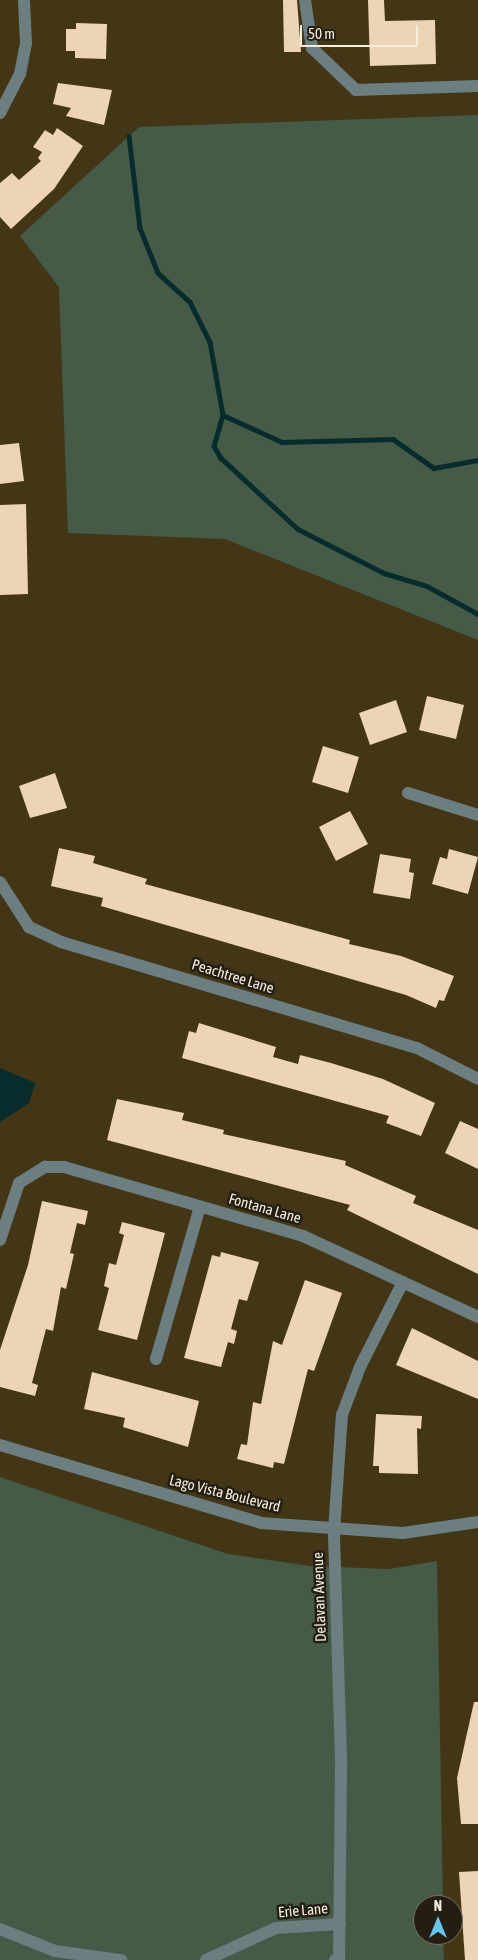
<!DOCTYPE html>
<html>
<head>
<meta charset="utf-8">
<style>
  body { margin:0 }
  #map { position:relative; width:478px; height:1960px; overflow:hidden; background:#423617; font-family:"Asap Condensed",sans-serif }
  div>[style] { position:absolute }
  .green>* { inset:0; background:#455b48 }
  .water>* { inset:0; background:#082b2b }
  .stream>* { height:4.5px; margin:-2.25px; padding:0 2.25px; transform-origin:2.25px; border-radius:2.25px; background:#082b2b }
  .building>* { inset:0; background:#ecd4b4 }
  .minor>* { height:12px; margin:-6px; padding:0 6px; transform-origin:6px; border-radius:6px; background:#6c7e80 }
  span { translate:-50% -50%; white-space:nowrap; text-align:center; line-height:1.15; -webkit-text-stroke:5px #231e11; paint-order:stroke }
  .street-label { font-size:15px; color:#f5eedc }
  .north { position:absolute; left:413px; top:1895px; width:50px; height:50px; box-sizing:border-box; background:#231e11; border:1px solid #777162; border-radius:50%; rotate:0deg; font-size:14px; font-weight:700; line-height:20px; text-align:center; color:#f5eedc }
  .north::after { content:''; display:block; margin:auto; width:18px; height:22px; background:#65c5ee; clip-path:polygon(50% 0,100% 100%,50% 72%,0 100%) }
  .scale { position:absolute; left:300px; top:25px; width:118px; height:22px; box-sizing:border-box; border:2px solid #f5eedc; border-top:0; padding-left:6px; font-size:15px; line-height:18px; white-space:nowrap; color:#f5eedc; -webkit-text-stroke:4px #231e11; paint-order:stroke }
</style>
</head>
<body>
<div id="map">
  <div class="green">
    <div style="clip-path:polygon(478px 115px,478px 640px,225px 539px,68px 533px,59px 287px,20px 236px,139px 127px)"></div>
    <div style="clip-path:polygon(0 1477px,228px 1554px,310px 1566px,389px 1569px,437px 1561px,443px 1905px,423px 1905px,423px 1935px,443px 1935px,444px 1960px,0 1960px)"></div>
  </div>
  <div class="water">
    <div style="clip-path:polygon(0 1068px,35px 1083px,29px 1103px,0 1122px)"></div>
  </div>
  <div class="stream">
    <div style="left:129px;top:136px;width:93px;rotate:83.2deg"></div>
    <div style="left:140px;top:228px;width:48px;rotate:68.2deg"></div>
    <div style="left:158px;top:273px;width:43px;rotate:42.2deg"></div>
    <div style="left:190px;top:302px;width:45px;rotate:63.4deg"></div>
    <div style="left:210px;top:342px;width:74px;rotate:79.9deg"></div>
    <div style="left:223px;top:415px;width:65px;rotate:24.6deg"></div>
    <div style="left:282px;top:442px;width:111px;rotate:-1.5deg"></div>
    <div style="left:393px;top:439px;width:50px;rotate:35.3deg"></div>
    <div style="left:434px;top:468px;width:45px;rotate:-10.3deg"></div>
    <div style="left:223px;top:415px;width:32px;rotate:106deg"></div>
    <div style="left:214px;top:446px;width:14px;rotate:60deg"></div>
    <div style="left:221px;top:458px;width:105px;rotate:42.7deg"></div>
    <div style="left:298px;top:529px;width:97px;rotate:27.1deg"></div>
    <div style="left:384px;top:573px;width:45px;rotate:16.8deg"></div>
    <div style="left:427px;top:586px;width:58px;rotate:28.8deg"></div>
  </div>
  <div class="building">
    <div style="clip-path:polygon(283px 0,297px 0,301px 52px,284px 52px)"></div>
    <div style="clip-path:polygon(368px 0,384px 0,385px 21px,435px 20px,436px 64px,370px 66px)"></div>
    <div style="clip-path:polygon(76px 23px,107px 24px,106px 59px,75px 58px,75px 51px,66px 51px,66px 29px,76px 29px)"></div>
    <div style="clip-path:polygon(58px 83px,112px 90px,104px 125px,66px 116px,71px 108px,53px 104px)"></div>
    <div style="clip-path:polygon(57px 128px,83px 146px,54px 189px,11px 229px,0 217px,0 183px,12px 173px,19px 180px,41px 161px,38px 158px,42px 152px,33px 147px,45px 130px,53px 135px)"></div>
    <div style="clip-path:polygon(19px 443px,24px 481px,0 484px,0 445px)"></div>
    <div style="clip-path:polygon(26px 504px,28px 594px,0 595px,0 505px)"></div>
    <div style="clip-path:polygon(427px 696px,464px 705px,456px 739px,419px 730px)"></div>
    <div style="clip-path:polygon(396px 700px,407px 732px,370px 745px,359px 713px)"></div>
    <div style="clip-path:polygon(323px 746px,359px 757px,348px 793px,312px 782px)"></div>
    <div style="clip-path:polygon(55px 773px,67px 808px,30px 818px,19px 786px)"></div>
    <div style="clip-path:polygon(350px 811px,368px 844px,336px 861px,319px 827px)"></div>
    <div style="clip-path:polygon(59px 848px,95px 856px,93px 863px,147px 879px,145px 884px,350px 940px,349px 944px,401px 956px,454px 976px,444px 1001px,439px 1000px,436px 1008px,406px 995px,101px 906px,103px 898px,51px 886px)"></div>
    <div style="clip-path:polygon(449px 849px,478px 857px,468px 894px,432px 884px,440px 857px,447px 859px)"></div>
    <div style="clip-path:polygon(380px 854px,411px 859px,409px 872px,414px 873px,410px 899px,373px 893px)"></div>
    <div style="clip-path:polygon(199px 1023px,276px 1047px,273px 1057px,298px 1064px,300px 1055px,331px 1063px,383px 1079px,435px 1103px,421px 1136px,386px 1123px,389px 1116px,182px 1058px,189px 1031px,196px 1033px)"></div>
    <div style="clip-path:polygon(117px 1099px,184px 1113px,182px 1120px,224px 1130px,223px 1134px,346px 1161px,345px 1165px,416px 1196px,413px 1203px,478px 1230px,478px 1274px,347px 1210px,350px 1205px,107px 1140px)"></div>
    <div style="clip-path:polygon(460px 1121px,478px 1129px,478px 1169px,445px 1153px)"></div>
    <div style="clip-path:polygon(42px 1201px,88px 1211px,85px 1225px,77px 1223px,70px 1253px,74px 1254px,66px 1289px,61px 1287px,53px 1331px,46px 1329px,32px 1383px,38px 1385px,35px 1396px,0 1387px,0 1350px,28px 1265px)"></div>
    <div style="clip-path:polygon(122px 1222px,165px 1233px,137px 1340px,98px 1330px,109px 1288px,104px 1286px,109px 1263px,116px 1265px,124px 1235px,119px 1233px)"></div>
    <div style="clip-path:polygon(221px 1252px,259px 1262px,247px 1301px,239px 1299px,231px 1329px,237px 1331px,234px 1344px,228px 1342px,221px 1367px,184px 1358px,212px 1255px,220px 1257px)"></div>
    <div style="clip-path:polygon(305px 1280px,342px 1293px,314px 1371px,308px 1369px,284px 1464px,274px 1462px,273px 1468px,237px 1459px,241px 1444px,247px 1445px,253px 1402px,261px 1404px,273px 1341px,282px 1345px)"></div>
    <div style="clip-path:polygon(412px 1328px,478px 1361px,478px 1399px,396px 1365px)"></div>
    <div style="clip-path:polygon(92px 1372px,199px 1401px,188px 1447px,123px 1427px,125px 1418px,84px 1409px)"></div>
    <div style="clip-path:polygon(376px 1414px,422px 1416px,421px 1429px,417px 1428px,418px 1474px,379px 1473px,379px 1466px,373px 1466px)"></div>
    <div style="clip-path:polygon(474px 1702px,478px 1702px,478px 1824px,461px 1824px,457px 1778px)"></div>
    <div style="clip-path:polygon(478px 1871px,478px 1960px,465px 1960px,459px 1872px)"></div>
  </div>
  <div class="minor">
    <div style="left:305px;top:0;width:49px;rotate:81.7deg"></div>
    <div style="left:312px;top:48px;width:61px;rotate:43.7deg"></div>
    <div style="left:356px;top:90px;width:122px;rotate:-1.9deg"></div>
    <div style="left:0;top:113px;width:44px;rotate:-62.9deg"></div>
    <div style="left:20px;top:74px;width:31px;rotate:-79deg"></div>
    <div style="left:26px;top:44px;width:44px;rotate:-92.6deg"></div>
    <div style="left:408px;top:793px;width:73px;rotate:17.4deg"></div>
    <div style="left:0;top:882px;width:54px;rotate:57.2deg"></div>
    <div style="left:29px;top:927px;width:35px;rotate:25deg"></div>
    <div style="left:61px;top:942px;width:371px;rotate:16.6deg"></div>
    <div style="left:417px;top:1048px;width:68px;rotate:26.9deg"></div>
    <div style="left:0;top:1240px;width:60px;rotate:-71.6deg"></div>
    <div style="left:19px;top:1183px;width:31px;rotate:-32deg"></div>
    <div style="left:45px;top:1167px;width:19px"></div>
    <div style="left:64px;top:1167px;width:249px;rotate:16.1deg"></div>
    <div style="left:303px;top:1236px;width:193px;rotate:24.8deg"></div>
    <div style="left:156px;top:1359px;width:158px;rotate:-73.9deg"></div>
    <div style="left:0;top:1445px;width:272px;rotate:16.6deg"></div>
    <div style="left:261px;top:1523px;width:142px;rotate:4deg"></div>
    <div style="left:403px;top:1533px;width:76px;rotate:-8.3deg"></div>
    <div style="left:0;top:1929px;width:59px;rotate:21.8deg"></div>
    <div style="left:55px;top:1951px;width:67px;rotate:7.8deg"></div>
    <div style="left:206px;top:1960px;width:77px;rotate:-24.6deg"></div>
    <div style="left:276px;top:1928px;width:64px;rotate:-3.6deg"></div>
    <div style="left:335px;top:1960px;width:4px"></div>
    <div style="left:339px;top:1960px;width:202px;rotate:-89.4deg"></div>
    <div style="left:341px;top:1758px;width:227px;rotate:-91.8deg"></div>
    <div style="left:334px;top:1531px;width:116px;rotate:-86.1deg"></div>
    <div style="left:342px;top:1415px;width:51px;rotate:-69.4deg"></div>
    <div style="left:360px;top:1367px;width:95px;rotate:-63.2deg"></div>
  </div>
  <div class="street-label">
    <span style="left:233px;top:976px;rotate:17deg">Peachtree Lane</span>
    <span style="left:265px;top:1208px;rotate:16deg">Fontana Lane</span>
    <span style="left:225px;top:1493px;rotate:14deg">Lago Vista Boulevard</span>
    <span style="left:319px;top:1597px;rotate:-92deg">Delavan Avenue</span>
    <span style="left:303px;top:1910px;rotate:-5deg">Erie Lane</span>
  </div>
  <div class="north">N</div>
  <div class="scale">50 m</div>
</div>
</body>
</html>
